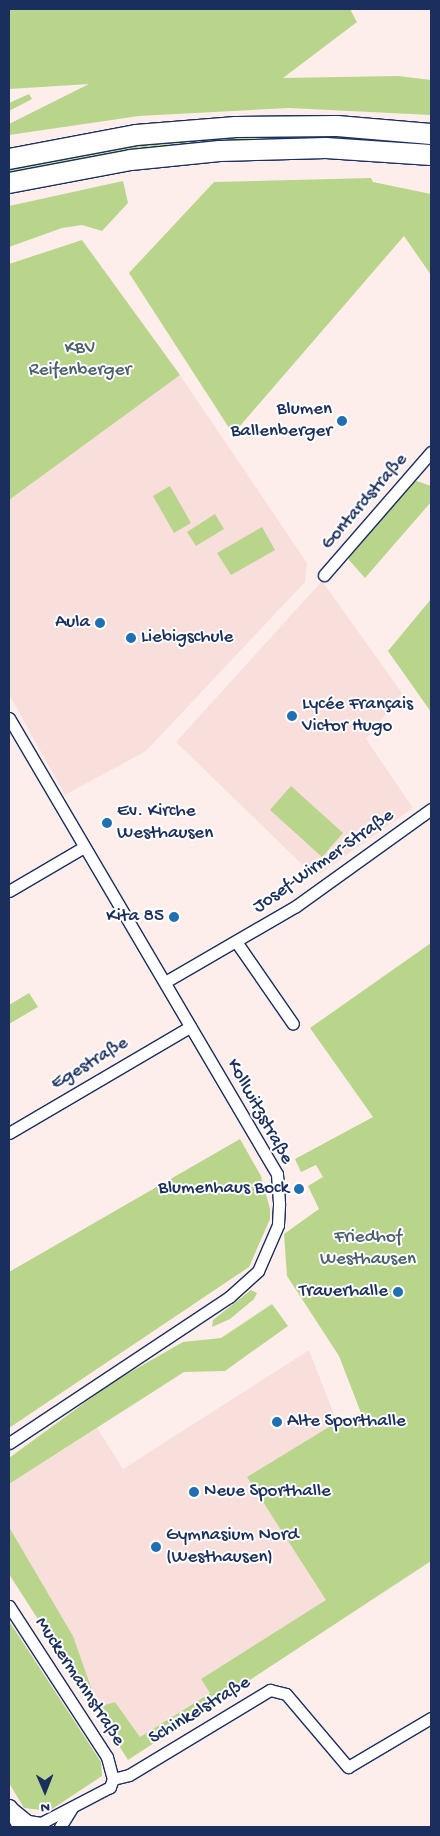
<!DOCTYPE html>
<html>
<head>
<meta charset="utf-8">
<style>
  body { margin:0 }
  #map { position:relative; width:440px; height:1836px; overflow:hidden; background:#fdeeec; font-family:"Gochi Hand",sans-serif }
  div>[style] { position:absolute }
  .built>* { inset:0; background:#f8dfdc }
  .green>* { inset:0; background:#b9d48b }
  .roads { filter:drop-shadow(1px 0 #1b2f5e) drop-shadow(-1px 0 #1b2f5e) drop-shadow(0 1px #1b2f5e) drop-shadow(0 -1px #1b2f5e) }
  .street>* { height:11px; margin:-5.5px; padding:0 5.5px; transform-origin:5.5px; border-radius:5.5px; background:#fff }
  .secondary>* { height:15px; margin:-7.5px; padding:0 7.5px; transform-origin:7.5px; border-radius:7.5px; background:#fff }
  .highway>* { height:20px; margin:-10px; padding:0 10px; transform-origin:10px; border-radius:10px; background:#fff }
  .dots>* { width:14px; height:14px; translate:-50% -50%; box-sizing:border-box; border:2px solid #fff; border-radius:50% }
  span { translate:-50% -50%; white-space:nowrap; text-align:center; line-height:1.15; -webkit-text-stroke:4px #fff; paint-order:stroke }
  .park-label { font-size:19px; color:#4a616c }
  .poi-label { font-size:19px; color:#1b2f5e }
  .right { translate:-100% -50%; text-align:right }
  .left { translate:0 -50%; text-align:left }
  .street-label { font-size:19px; color:#1b2f5e }
  .frame { position:absolute; inset:0; border:10px solid #1b2f5e; pointer-events:none }
  .north { position:absolute; left:20px; top:1766px; width:50px; height:50px; -webkit-text-stroke:4px #fff; paint-order:stroke; rotate:179deg; font-size:14px; font-weight:700; line-height:20px; text-align:center; color:#1b2f5e }
  .north::after { content:''; display:block; margin:auto; width:18px; height:22px; background:#1b2f5e; clip-path:polygon(50% 0,100% 100%,50% 72%,0 100%) }
</style>
</head>
<body>
<div id="map">
  <div class="built">
    <div style="clip-path:polygon(180px 375px,307px 563px,305px 582px,146px 751px,65px 795px,9px 694px,9px 500px)"></div>
    <div style="clip-path:polygon(322px 581px,402px 693px,366px 739px,413px 808px,315px 877px,176px 742px)"></div>
    <div style="clip-path:polygon(309px 1350px,337px 1422px,247px 1477px,327px 1600px,201px 1679px,210px 1692px,140px 1737px,115px 1702px,98px 1707px,73px 1636px,9px 1527px,9px 1484px,97px 1428px,123px 1469px)"></div>
  </div>
  <div class="green">
    <div style="clip-path:polygon(9px 9px,350px 9px,357px 22px,283px 78px,398px 76px,431px 80px,431px 115px,289px 108px,139px 116px,9px 135px,9px 124px,89px 84px,9px 89px)"></div>
    <div style="clip-path:polygon(29px 94px,32px 99px,9px 111px,9px 103px)"></div>
    <div style="clip-path:polygon(286px 134px,286px 137px,137px 148px,9px 172px,9px 168px,100px 149px,200px 138px)"></div>
    <div style="clip-path:polygon(294px 134px,431px 142px,431px 146px,295px 137px)"></div>
    <div style="clip-path:polygon(371px 178px,373px 182px,431px 194px,431px 275px,404px 236px,233px 434px,129px 273px,214px 182px)"></div>
    <div style="clip-path:polygon(123px 181px,128px 203px,102px 231px,82px 225px,62px 228px,9px 247px,9px 206px)"></div>
    <div style="clip-path:polygon(82px 240px,180px 375px,9px 500px,9px 264px)"></div>
    <div style="clip-path:polygon(414px 480px,431px 486px,431px 502px,365px 578px,349px 560px,349px 555px)"></div>
    <div style="clip-path:polygon(170px 486px,191px 523px,174px 533px,153px 496px)"></div>
    <div style="clip-path:polygon(215px 514px,224px 529px,196px 546px,187px 532px)"></div>
    <div style="clip-path:polygon(262px 527px,275px 550px,231px 575px,217px 553px)"></div>
    <div style="clip-path:polygon(431px 599px,431px 712px,388px 651px)"></div>
    <div style="clip-path:polygon(291px 786px,343px 833px,322px 857px,270px 810px)"></div>
    <div style="clip-path:polygon(431px 943px,431px 1561px,128px 1760px,9px 1574px,9px 1527px,73px 1636px,98px 1707px,115px 1702px,140px 1737px,210px 1693px,201px 1679px,326px 1600px,247px 1477px,337px 1422px,361px 1413px,339px 1356px,287px 1276px,284px 1234px,319px 1209px,308px 1186px,323px 1177px,316px 1165px,301px 1172px,295px 1159px,373px 1117px,310px 1028px)"></div>
    <div style="clip-path:polygon(29px 993px,38px 1007px,9px 1024px,9px 1005px)"></div>
    <div style="clip-path:polygon(240px 1139px,261px 1176px,270px 1209px,270px 1219px,249px 1267px,9px 1428px,9px 1272px)"></div>
    <div style="clip-path:polygon(251px 1290px,257px 1293px,254px 1299px,230px 1319px,212px 1327px,213px 1320px)"></div>
    <div style="clip-path:polygon(272px 1304px,288px 1326px,225px 1371px,184px 1372px,9px 1484px,9px 1458px,113px 1382px,183px 1342px,221px 1338px)"></div>
    <div style="clip-path:polygon(9px 1621px,101px 1762px,102px 1776px,49px 1811px,24px 1808px,9px 1783px)"></div>
  </div>
  <div class="roads">
    <div class="street">
      <div style="left:324px;top:575px;width:163px;rotate:-49deg"></div>
      <div style="left:9px;top:718px;width:529px;rotate:59.56deg"></div>
      <div style="left:277px;top:1174px;width:31px;rotate:86deg"></div>
      <div style="left:279px;top:1205px;width:20px;rotate:93deg"></div>
      <div style="left:278px;top:1225px;width:50px;rotate:113.5deg"></div>
      <div style="left:258px;top:1271px;width:39px;rotate:138deg"></div>
      <div style="left:229px;top:1297px;width:264px;rotate:146.4deg"></div>
      <div style="left:9px;top:891px;width:87px;rotate:-30.4deg"></div>
      <div style="left:237px;top:943px;width:98px;rotate:55.3deg"></div>
      <div style="left:165px;top:982px;width:151px;rotate:-30.1deg"></div>
      <div style="left:296px;top:906px;width:166px;rotate:-35.7deg"></div>
      <div style="left:9px;top:1133px;width:210px;rotate:-30.4deg"></div>
      <div style="left:9px;top:1606px;width:180px;rotate:57deg"></div>
      <div style="left:107px;top:1757px;width:23px;rotate:75deg"></div>
      <div style="left:113px;top:1779px;width:9px;rotate:111deg"></div>
      <div style="left:110px;top:1787px;width:78px;rotate:152.4deg"></div>
      <div style="left:41px;top:1823px;width:13px;rotate:-171deg"></div>
      <div style="left:28px;top:1821px;width:21px;rotate:-141deg"></div>
      <div style="left:113px;top:1779px;width:16px;rotate:-14deg"></div>
      <div style="left:129px;top:1775px;width:165px;rotate:-31.1deg"></div>
      <div style="left:270px;top:1690px;width:16px;rotate:14deg"></div>
      <div style="left:286px;top:1694px;width:96px;rotate:49.7deg"></div>
      <div style="left:348px;top:1767px;width:96px;rotate:-30.6deg"></div>
      <div style="left:60px;top:1827px;width:22px;rotate:-58deg"></div>
    </div>
    <div class="secondary">
      <div style="left:9px;top:1807px;width:23px;rotate:59deg"></div>
    </div>
    <div class="highway">
      <div style="left:9px;top:159px;width:129px;rotate:-10.7deg"></div>
      <div style="left:136px;top:135px;width:100px;rotate:-4.6deg"></div>
      <div style="left:236px;top:127px;width:101px;rotate:-0.6deg"></div>
      <div style="left:337px;top:126px;width:94px;rotate:4.9deg"></div>
      <div style="left:9px;top:183px;width:124px;rotate:-10.7deg"></div>
      <div style="left:131px;top:160px;width:89px;rotate:-5.8deg"></div>
      <div style="left:220px;top:151px;width:106px;rotate:-1.6deg"></div>
      <div style="left:326px;top:148px;width:105px;rotate:3.8deg"></div>
    </div>
  </div>
  <div class="dots">
    <div style="left:342px;top:421px;background:#1f6fb2"></div>
    <div style="left:100px;top:623px;background:#1f6fb2"></div>
    <div style="left:131px;top:638px;background:#1f6fb2"></div>
    <div style="left:292px;top:716px;background:#1f6fb2"></div>
    <div style="left:107px;top:823px;background:#1f6fb2"></div>
    <div style="left:174px;top:917px;background:#1f6fb2"></div>
    <div style="left:299px;top:1189px;background:#1f6fb2"></div>
    <div style="left:398px;top:1292px;background:#1f6fb2"></div>
    <div style="left:277px;top:1422px;background:#1f6fb2"></div>
    <div style="left:194px;top:1492px;background:#1f6fb2"></div>
    <div style="left:156px;top:1547px;background:#1f6fb2"></div>
  </div>
  <div class="park-label">
    <span style="left:80px;top:360px">KBV<br>Reifenberger</span>
    <span style="left:368px;top:1249px">Friedhof<br>Westhausen</span>
  </div>
  <div class="poi-label">
    <span class="right" style="left:332px;top:421px">Blumen<br>Ballenberger</span>
    <span class="right" style="left:90px;top:623px">Aula</span>
    <span class="left" style="left:141px;top:638px">Liebigschule</span>
    <span class="left" style="left:302px;top:716px">Lycée Français<br>Victor Hugo</span>
    <span class="left" style="left:117px;top:823px">Ev. Kirche<br>Westhausen</span>
    <span class="right" style="left:164px;top:917px">Kita 85</span>
    <span class="right" style="left:289px;top:1189px">Blumenhaus Bock</span>
    <span class="right" style="left:388px;top:1292px">Trauerhalle</span>
    <span class="left" style="left:287px;top:1422px">Alte Sporthalle</span>
    <span class="left" style="left:204px;top:1492px">Neue Sporthalle</span>
    <span class="left" style="left:166px;top:1547px">Gymnasium Nord<br>(Westhausen)</span>
  </div>
  <div class="street-label">
    <span style="left:365px;top:502px;rotate:-49deg">Gontardstraße</span>
    <span style="left:324px;top:862px;rotate:-35deg">Josef-Wirmer-Straße</span>
    <span style="left:90px;top:1064px;rotate:-31deg">Egestraße</span>
    <span style="left:259px;top:1112px;rotate:61deg">Kollwitzstraße</span>
    <span style="left:79px;top:1682px;rotate:57deg">Muckermannstraße</span>
    <span style="left:200px;top:1711px;rotate:-31deg">Schinkelstraße</span>
  </div>
  <div class="frame"></div>
  <div class="north">N</div>
</div>
</body>
</html>
